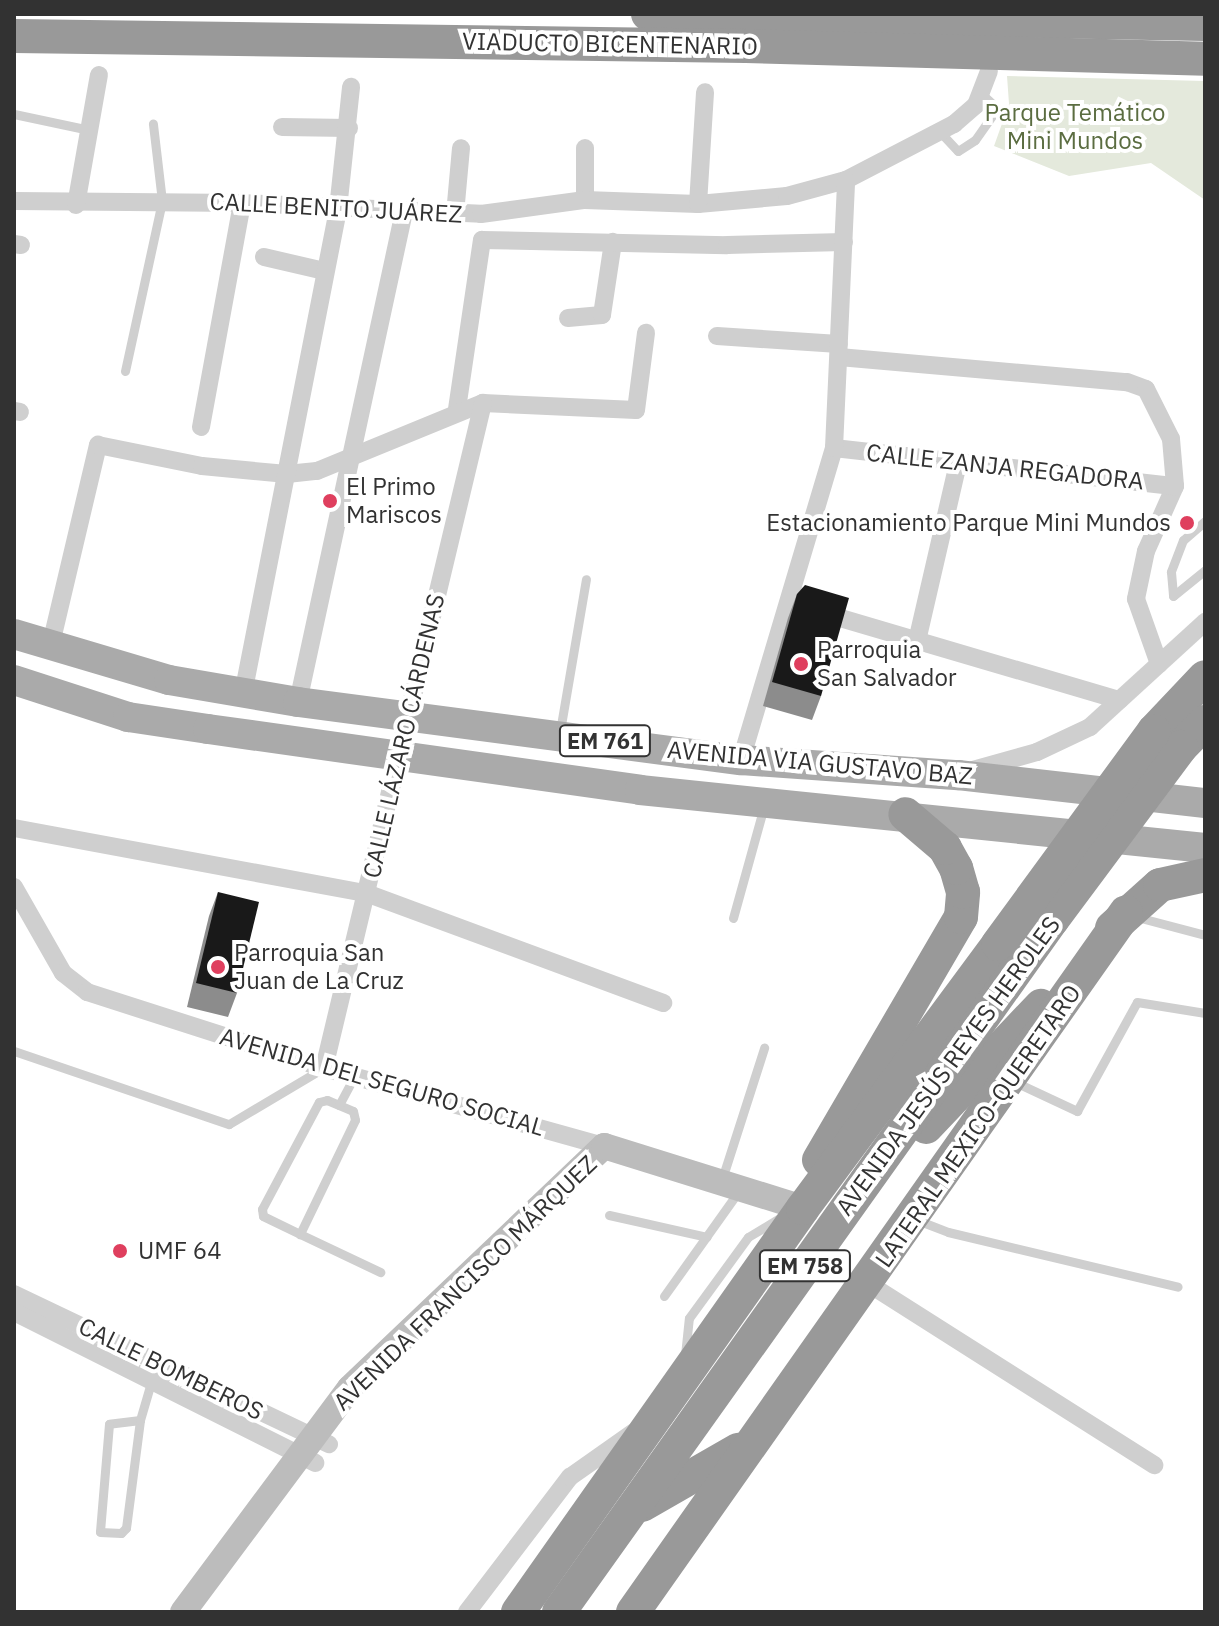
<!DOCTYPE html>
<html>
<head>
<meta charset="utf-8">
<style>
  body { margin:0 }
  #map { position:relative; width:1219px; height:1626px; overflow:hidden; background:#fff; font-family:"IBM Plex Sans",sans-serif }
  div>[style] { position:absolute }
  .green>* { inset:0; background:#e4e9dc }
  .lane>* { height:9px; margin:-4.5px; padding:0 4.5px; transform-origin:4.5px; border-radius:4.5px; background:#cfcfcf }
  .street>* { height:18px; margin:-9px; padding:0 9px; transform-origin:9px; border-radius:9px; background:#cfcfcf }
  .secondary>* { height:26px; margin:-13px; padding:0 13px; transform-origin:13px; border-radius:13px; background:#bcbcbc }
  .primary>* { height:30px; margin:-15px; padding:0 15px; transform-origin:15px; border-radius:15px; background:#aaa }
  .highway>* { height:34px; margin:-17px; padding:0 17px; transform-origin:17px; border-radius:17px; background:#999 }
  .highway-bridge>* { height:34px; margin:-17px; padding:0 17px; transform-origin:17px; border-radius:17px; background:#999 }
  .wall>* { inset:0; background:#8c8c8c }
  .building>* { inset:0; background:#191919 }
  .dots>* { width:22px; height:22px; translate:-50% -50%; box-sizing:border-box; border:4px solid #fff; border-radius:50% }
  span { translate:-50% -50%; white-space:nowrap; text-align:center; line-height:1.15; -webkit-text-stroke:8px #fff; paint-order:stroke }
  .shield-label span { padding:2px 6px; background:#fff; border:2px solid; border-radius:6px; -webkit-text-stroke-width:0 }
  .shield-label { font-size:22px; color:#323232; font-weight:700 }
  .street-label { font-size:24px; color:#323232 }
  .park-label { font-size:24px; color:#5b6d41 }
  .poi-label { font-size:24px; color:#323232 }
  .left { translate:0 -50%; text-align:left }
  .right { translate:-100% -50%; text-align:right }
  .frame { position:absolute; inset:0; border:16px solid #323232; pointer-events:none }
</style>
</head>
<body>
<div id="map">
  <div class="green">
    <div style="clip-path:polygon(1007px 76px,1205px 81px,1205px 200px,1151px 163px,1069px 176px,994px 146px,1009px 104px)"></div>
  </div>
  <div class="lane">
    <div style="left:14px;top:114px;width:77px;rotate:12deg"></div>
    <div style="left:940px;top:132px;width:26px;rotate:47deg"></div>
    <div style="left:958px;top:151px;width:20px;rotate:-33deg"></div>
    <div style="left:975px;top:140px;width:39px;rotate:-55deg"></div>
    <div style="left:997px;top:108px;width:21px;rotate:-137deg"></div>
    <div style="left:125px;top:371px;width:174px;rotate:-77.7deg"></div>
    <div style="left:162px;top:201px;width:78px;rotate:-96.7deg"></div>
    <div style="left:1205px;top:521px;width:29px;rotate:139deg"></div>
    <div style="left:1183px;top:540px;width:34px;rotate:111deg"></div>
    <div style="left:1171px;top:572px;width:24px;rotate:85deg"></div>
    <div style="left:1173px;top:596px;width:41px;rotate:-39.1deg"></div>
    <div style="left:560px;top:731px;width:154px;rotate:-80.3deg"></div>
    <div style="left:1137px;top:917px;width:70px;rotate:14.8deg"></div>
    <div style="left:733px;top:918px;width:116px;rotate:-74.5deg"></div>
    <div style="left:14px;top:1051px;width:227px;rotate:18.8deg"></div>
    <div style="left:229px;top:1124px;width:106px;rotate:-30.7deg"></div>
    <div style="left:1013px;top:1081px;width:71px;rotate:25.1deg"></div>
    <div style="left:1077px;top:1111px;width:124px;rotate:-61.2deg"></div>
    <div style="left:1137px;top:1002px;width:69px;rotate:9.2deg"></div>
    <div style="left:327px;top:1100px;width:28px;rotate:23deg"></div>
    <div style="left:353px;top:1111px;width:9px;rotate:77deg"></div>
    <div style="left:355px;top:1120px;width:127px;rotate:115.8deg"></div>
    <div style="left:300px;top:1234px;width:41px;rotate:-154.1deg"></div>
    <div style="left:263px;top:1216px;width:7px;rotate:-98deg"></div>
    <div style="left:262px;top:1209px;width:121px;rotate:-62deg"></div>
    <div style="left:319px;top:1102px;width:8px;rotate:-14deg"></div>
    <div style="left:339px;top:1105px;width:32px;rotate:-62deg"></div>
    <div style="left:722px;top:1179px;width:138px;rotate:-72.2deg"></div>
    <div style="left:609px;top:1215px;width:100px;rotate:12.7deg"></div>
    <div style="left:917px;top:1220px;width:33px;rotate:21deg"></div>
    <div style="left:948px;top:1232px;width:236px;rotate:13.4deg"></div>
    <div style="left:300px;top:1234px;width:89px;rotate:25.4deg"></div>
    <div style="left:664px;top:1296px;width:129px;rotate:-54.5deg"></div>
    <div style="left:685px;top:1355px;width:37px;rotate:-84deg"></div>
    <div style="left:689px;top:1318px;width:100px;rotate:-53.9deg"></div>
    <div style="left:748px;top:1237px;width:39px;rotate:-31deg"></div>
    <div style="left:140px;top:1420px;width:31px;rotate:173deg"></div>
    <div style="left:109px;top:1424px;width:108px;rotate:94.8deg"></div>
    <div style="left:100px;top:1532px;width:21px;rotate:3deg"></div>
    <div style="left:121px;top:1533px;width:7px;rotate:-45deg"></div>
    <div style="left:126px;top:1528px;width:109px;rotate:-82.6deg"></div>
    <div style="left:140px;top:1420px;width:60px;rotate:-73.7deg"></div>
  </div>
  <div class="street">
    <div style="left:282px;top:127px;width:67px;rotate:0.9deg"></div>
    <div style="left:585px;top:200px;width:52px;rotate:-90deg"></div>
    <div style="left:14px;top:201px;width:228px;rotate:0.5deg"></div>
    <div style="left:242px;top:203px;width:239px;rotate:2.6deg"></div>
    <div style="left:481px;top:214px;width:105px;rotate:-7.7deg"></div>
    <div style="left:585px;top:200px;width:113px;rotate:2deg"></div>
    <div style="left:698px;top:204px;width:89px;rotate:-5.1deg"></div>
    <div style="left:787px;top:196px;width:61px;rotate:-15.2deg"></div>
    <div style="left:846px;top:180px;width:122px;rotate:-27.4deg"></div>
    <div style="left:954px;top:124px;width:29px;rotate:-41deg"></div>
    <div style="left:976px;top:105px;width:36px;rotate:-69deg"></div>
    <div style="left:698px;top:204px;width:112px;rotate:-86.4deg"></div>
    <div style="left:76px;top:205px;width:132px;rotate:-80deg"></div>
    <div style="left:455px;top:214px;width:66px;rotate:-84.8deg"></div>
    <div style="left:14px;top:244px;width:7px;rotate:8deg"></div>
    <div style="left:264px;top:257px;width:62px;rotate:13.1deg"></div>
    <div style="left:568px;top:318px;width:34px;rotate:-5deg"></div>
    <div style="left:602px;top:315px;width:74px;rotate:-81.4deg"></div>
    <div style="left:717px;top:336px;width:122px;rotate:3.8deg"></div>
    <div style="left:839px;top:357px;width:289px;rotate:5deg"></div>
    <div style="left:1127px;top:382px;width:20px;rotate:20deg"></div>
    <div style="left:1146px;top:389px;width:56px;rotate:63.4deg"></div>
    <div style="left:1171px;top:439px;width:47px;rotate:85.1deg"></div>
    <div style="left:1175px;top:486px;width:71px;rotate:114deg"></div>
    <div style="left:1146px;top:551px;width:49px;rotate:101.8deg"></div>
    <div style="left:1136px;top:599px;width:69px;rotate:70.5deg"></div>
    <div style="left:457px;top:409px;width:171px;rotate:-81.6deg"></div>
    <div style="left:482px;top:240px;width:245px;rotate:1.2deg"></div>
    <div style="left:727px;top:245px;width:117px;rotate:-1.5deg"></div>
    <div style="left:14px;top:411px;width:6px;rotate:9deg"></div>
    <div style="left:201px;top:427px;width:228px;rotate:-79.6deg"></div>
    <div style="left:834px;top:448px;width:343px;rotate:6.4deg"></div>
    <div style="left:820px;top:612px;width:312px;rotate:16.4deg"></div>
    <div style="left:917px;top:641px;width:183px;rotate:-77deg"></div>
    <div style="left:50px;top:648px;width:209px;rotate:-76.7deg"></div>
    <div style="left:98px;top:445px;width:106px;rotate:11.4deg"></div>
    <div style="left:202px;top:466px;width:85px;rotate:5.4deg"></div>
    <div style="left:287px;top:474px;width:30px;rotate:-6deg"></div>
    <div style="left:317px;top:471px;width:179px;rotate:-22.3deg"></div>
    <div style="left:483px;top:403px;width:153px;rotate:2.6deg"></div>
    <div style="left:636px;top:410px;width:78px;rotate:-82.6deg"></div>
    <div style="left:243px;top:694px;width:494px;rotate:-78.9deg"></div>
    <div style="left:338px;top:209px;width:123px;rotate:-83.9deg"></div>
    <div style="left:298px;top:702px;width:498px;rotate:-77.8deg"></div>
    <div style="left:741px;top:760px;width:326px;rotate:-73.4deg"></div>
    <div style="left:834px;top:448px;width:268px;rotate:-87.4deg"></div>
    <div style="left:973px;top:770px;width:66px;rotate:-15.7deg"></div>
    <div style="left:1037px;top:752px;width:59px;rotate:-25.3deg"></div>
    <div style="left:1090px;top:727px;width:156px;rotate:-42.4deg"></div>
    <div style="left:14px;top:828px;width:358px;rotate:10.5deg"></div>
    <div style="left:366px;top:893px;width:317px;rotate:20.3deg"></div>
    <div style="left:14px;top:887px;width:99px;rotate:60.3deg"></div>
    <div style="left:63px;top:973px;width:31px;rotate:38deg"></div>
    <div style="left:87px;top:992px;width:249px;rotate:17.8deg"></div>
    <div style="left:324px;top:1068px;width:291px;rotate:15.6deg"></div>
    <div style="left:324px;top:1068px;width:684px;rotate:-76.55deg"></div>
    <div style="left:869px;top:1284px;width:338px;rotate:32.4deg"></div>
    <div style="left:14px;top:1294px;width:349px;rotate:25.5deg"></div>
    <div style="left:14px;top:1312px;width:337px;rotate:26.6deg"></div>
    <div style="left:467px;top:1612px;width:170px;rotate:-52.7deg"></div>
    <div style="left:570px;top:1477px;width:78px;rotate:-35.1deg"></div>
  </div>
  <div class="secondary">
    <div style="left:183px;top:1612px;width:279px;rotate:-53.3deg"></div>
    <div style="left:350px;top:1388px;width:351px;rotate:-43.6deg"></div>
    <div style="left:604px;top:1146px;width:208px;rotate:17.3deg"></div>
  </div>
  <div class="primary">
    <div style="left:14px;top:634px;width:162px;rotate:16.5deg"></div>
    <div style="left:169px;top:680px;width:131px;rotate:9.7deg"></div>
    <div style="left:298px;top:702px;width:447px;rotate:7.5deg"></div>
    <div style="left:741px;top:760px;width:218px;rotate:4deg"></div>
    <div style="left:958px;top:775px;width:249px;rotate:6.5deg"></div>
    <div style="left:14px;top:680px;width:120px;rotate:18deg"></div>
    <div style="left:128px;top:717px;width:81px;rotate:8.5deg"></div>
    <div style="left:208px;top:729px;width:436px;rotate:8deg"></div>
    <div style="left:640px;top:790px;width:568px;rotate:5.86deg"></div>
  </div>
  <div class="highway">
    <div style="left:648px;top:14px;width:557px;rotate:1.03deg"></div>
    <div style="left:14px;top:36px;width:732px;rotate:0.78deg"></div>
    <div style="left:1154px;top:731px;width:74px;rotate:-46.6deg"></div>
    <div style="left:1181px;top:747px;width:35px;rotate:-46deg"></div>
    <div style="left:1112px;top:928px;width:64px;rotate:-41.9deg"></div>
    <div style="left:1160px;top:885px;width:46px;rotate:-12.5deg"></div>
    <div style="left:926px;top:1127px;width:167px;rotate:-46.5deg"></div>
    <div style="left:819px;top:1160px;width:281px;rotate:-59.7deg"></div>
    <div style="left:961px;top:917px;width:25px;rotate:-85deg"></div>
    <div style="left:963px;top:892px;width:25px;rotate:-106deg"></div>
    <div style="left:956px;top:868px;width:23px;rotate:-119deg"></div>
    <div style="left:945px;top:848px;width:52px;rotate:-139.6deg"></div>
    <div style="left:642px;top:1505px;width:111px;rotate:-29.8deg"></div>
    <div style="left:518px;top:1612px;width:494px;rotate:-54.8deg"></div>
    <div style="left:803px;top:1208px;width:328px;rotate:-53.5deg"></div>
    <div style="left:559px;top:1612px;width:850px;rotate:-54.53deg"></div>
    <div style="left:633px;top:1612px;width:856px;rotate:-54.84deg"></div>
  </div>
  <div class="highway-bridge">
    <div style="left:746px;top:46px;width:459px;rotate:1.6deg"></div>
    <div style="left:1052px;top:920px;width:216px;rotate:-53.3deg"></div>
    <div style="left:998px;top:944px;width:264px;rotate:-53.8deg"></div>
  </div>
  <div class="wall">
    <div style="clip-path:polygon(797px 594px,821px 696px,812px 720px,763px 706px,788px 618px)"></div>
    <div style="clip-path:polygon(218px 892px,237px 993px,228px 1017px,187px 1007px,209px 916px)"></div>
  </div>
  <div class="building">
    <div style="clip-path:polygon(805px 585px,849px 598px,821px 696px,772px 682px,797px 594px)"></div>
    <div style="clip-path:polygon(218px 892px,259px 902px,237px 993px,196px 983px)"></div>
  </div>
  <div class="dots">
    <div style="left:330px;top:501px;background:#df3f5e"></div>
    <div style="left:1187px;top:523px;background:#df3f5e"></div>
    <div style="left:801px;top:664px;background:#df3f5e"></div>
    <div style="left:218px;top:967px;background:#df3f5e"></div>
    <div style="left:120px;top:1251px;background:#df3f5e"></div>
  </div>
  <div class="shield-label">
    <span style="left:605px;top:741px">EM 761</span>
    <span style="left:805px;top:1266px">EM 758</span>
  </div>
  <div class="street-label">
    <span style="left:610px;top:44px;rotate:1deg">VIADUCTO BICENTENARIO</span>
    <span style="left:336px;top:208px;rotate:3deg">CALLE BENITO JUÁREZ</span>
    <span style="left:1005px;top:467px;rotate:6deg">CALLE ZANJA REGADORA</span>
    <span style="left:404px;top:736px;rotate:-77deg">CALLE LÁZARO CÁRDENAS</span>
    <span style="left:820px;top:763px;rotate:5deg">AVENIDA VIA GUSTAVO BAZ</span>
    <span style="left:948px;top:1066px;rotate:-54deg">AVENIDA JESÚS REYES HEROLES</span>
    <span style="left:382px;top:1082px;rotate:16deg">AVENIDA DEL SEGURO SOCIAL</span>
    <span style="left:978px;top:1126px;rotate:-55deg">LATERAL MEXICO-QUERETARO</span>
    <span style="left:465px;top:1283px;rotate:-44deg">AVENIDA FRANCISCO MÁRQUEZ</span>
    <span style="left:171px;top:1369px;rotate:26deg">CALLE BOMBEROS</span>
  </div>
  <div class="park-label">
    <span style="left:1075px;top:127px">Parque Temático<br>Mini Mundos</span>
  </div>
  <div class="poi-label">
    <span class="left" style="left:346px;top:501px">El Primo<br>Mariscos</span>
    <span class="right" style="left:1171px;top:523px">Estacionamiento Parque Mini Mundos</span>
    <span class="left" style="left:817px;top:664px">Parroquia<br>San Salvador</span>
    <span class="left" style="left:234px;top:967px">Parroquia San<br>Juan de La Cruz</span>
    <span class="left" style="left:138px;top:1251px">UMF 64</span>
  </div>
  <div class="frame"></div>
</div>
</body>
</html>
